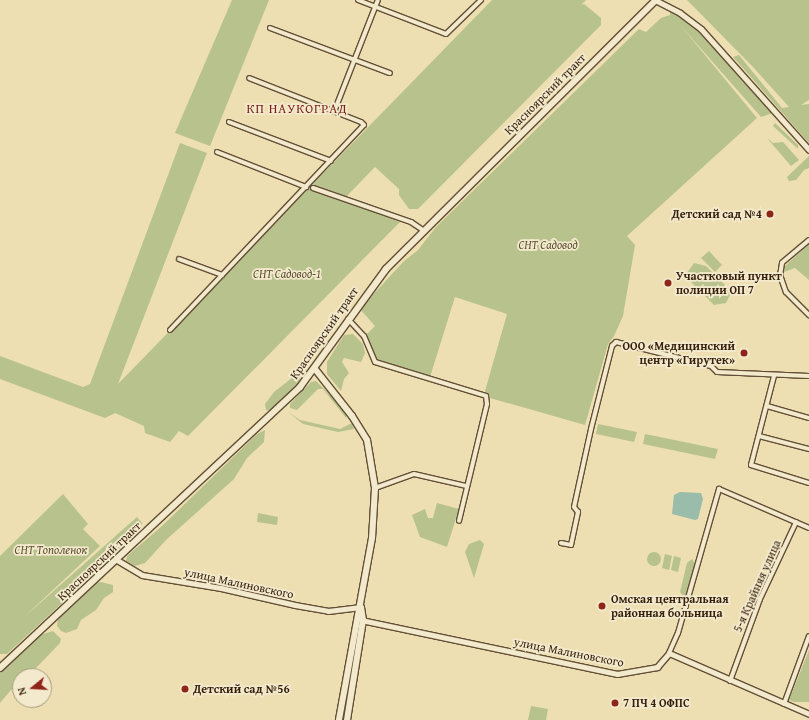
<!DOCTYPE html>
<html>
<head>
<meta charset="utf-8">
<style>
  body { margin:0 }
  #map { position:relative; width:809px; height:720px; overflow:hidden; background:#eddfb2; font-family:"Gentium Book Plus",serif }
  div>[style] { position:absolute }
  .green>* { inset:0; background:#b8c28c }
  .round { border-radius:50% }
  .water>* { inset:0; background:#99bdaa }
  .roads { filter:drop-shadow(1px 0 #634f36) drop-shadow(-1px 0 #634f36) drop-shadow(0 1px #634f36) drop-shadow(0 -1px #634f36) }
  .minor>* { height:4px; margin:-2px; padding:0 2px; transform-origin:2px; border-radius:2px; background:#f3eacd }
  .tertiary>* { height:5px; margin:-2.5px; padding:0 2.5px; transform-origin:2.5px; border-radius:2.5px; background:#f3eacd }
  .secondary>* { height:6px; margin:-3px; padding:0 3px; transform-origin:3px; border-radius:3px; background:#f3eacd }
  .dots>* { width:11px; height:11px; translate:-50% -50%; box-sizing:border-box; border:2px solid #f3eacd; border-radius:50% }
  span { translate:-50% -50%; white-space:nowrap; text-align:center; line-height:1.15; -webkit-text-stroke:3.5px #f3eacd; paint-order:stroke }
  .street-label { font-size:12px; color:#351f0c }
  .poi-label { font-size:12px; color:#351f0c; font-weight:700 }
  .right { translate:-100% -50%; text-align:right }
  .left { translate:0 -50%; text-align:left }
  .park-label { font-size:12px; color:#5c5032; font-style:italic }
  .neighbourhood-label { font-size:13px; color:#7a1f14; letter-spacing:1px }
  .north { position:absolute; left:12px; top:668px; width:40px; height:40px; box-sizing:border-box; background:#f3eacd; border:1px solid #a79980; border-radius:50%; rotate:252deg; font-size:11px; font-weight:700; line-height:16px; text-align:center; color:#351f0c }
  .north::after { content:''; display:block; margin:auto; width:14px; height:18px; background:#8f2418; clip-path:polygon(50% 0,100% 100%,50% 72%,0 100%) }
</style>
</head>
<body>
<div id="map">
  <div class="green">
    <div style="clip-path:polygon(232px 0,269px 0,210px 146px,175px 133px)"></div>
    <div style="clip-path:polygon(492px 0,586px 0,581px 5px,584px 4px,601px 18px,601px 25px,418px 209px,409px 209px,399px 195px,399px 189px,375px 167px,343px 200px,400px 222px,188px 436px,179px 431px,170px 442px,145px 433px,144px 426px,115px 413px,105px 418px,0 379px,0 356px,83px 387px,90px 384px,180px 143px,207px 153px,118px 384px)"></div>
    <div style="clip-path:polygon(687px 0,809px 0,809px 100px,801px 105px,809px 104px,809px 143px,733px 57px,739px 55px,782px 108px,789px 107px,753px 67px)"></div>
    <div style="clip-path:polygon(670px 10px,697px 30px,773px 113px,761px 117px,681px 26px,757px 118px,627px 236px,635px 245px,623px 316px,614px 336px,608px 344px,585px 425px,490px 398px,485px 391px,507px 314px,455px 297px,430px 377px,374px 361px,366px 335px,375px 326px,360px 309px,403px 262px,418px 250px,436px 227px,639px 29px,646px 32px,661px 18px,670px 15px)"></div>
    <div style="clip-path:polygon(775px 123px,798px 145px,798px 149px,773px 126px)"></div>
    <div style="clip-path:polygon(767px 138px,773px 143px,783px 142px,799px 160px,791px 166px)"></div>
    <div style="clip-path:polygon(809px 156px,809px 168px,804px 170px,796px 180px,789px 181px,787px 177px)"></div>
    <div style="clip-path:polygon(809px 244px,809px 280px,795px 268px,784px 272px,784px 267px)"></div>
    <div style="clip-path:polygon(709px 251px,722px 265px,715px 272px,701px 258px)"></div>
    <div style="clip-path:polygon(694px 263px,706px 266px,727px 287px,730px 295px,726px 303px,714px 305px,690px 281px,687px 273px)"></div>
    <div style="clip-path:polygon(353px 334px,363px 344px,365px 353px,361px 362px,344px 358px,342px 362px,349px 373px,344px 379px,341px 391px,327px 374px,327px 362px,344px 335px)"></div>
    <div style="clip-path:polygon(297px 374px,301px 375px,297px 387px,271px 411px,266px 410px,265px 404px,274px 392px)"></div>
    <div style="clip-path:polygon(316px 381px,336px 401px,347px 415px,346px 418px,323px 389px,318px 389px,297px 410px,290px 408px,290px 404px,311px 382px)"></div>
    <div style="clip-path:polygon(288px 412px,300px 420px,340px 429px,352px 423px,354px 429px,338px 432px,303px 424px)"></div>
    <div style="clip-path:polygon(598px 424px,637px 432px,634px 442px,596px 434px)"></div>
    <div style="clip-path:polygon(265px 430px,264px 442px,247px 458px,234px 479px,166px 540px,145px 563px,135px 566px,126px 561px,127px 556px,162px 526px,257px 434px)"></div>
    <div style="clip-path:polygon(645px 434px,718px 449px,715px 459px,643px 444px)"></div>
    <div style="clip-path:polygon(63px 494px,88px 524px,83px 529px,100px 546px,22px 619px,137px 517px,142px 523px,140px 531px,7px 654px,0 654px,0 556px)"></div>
    <div style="clip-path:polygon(437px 503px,459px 509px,447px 547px,420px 537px,412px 515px,425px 509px,428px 518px,433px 518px)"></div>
    <div style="clip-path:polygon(258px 513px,278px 517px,277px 525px,257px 522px)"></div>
    <div style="clip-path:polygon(480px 540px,484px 544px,474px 578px,465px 552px,469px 544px)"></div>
    <div class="round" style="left:647px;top:552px;width:14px;height:14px"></div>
    <div style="clip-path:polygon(665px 554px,672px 556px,669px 570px,662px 568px)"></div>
    <div style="clip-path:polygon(674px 556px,681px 558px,678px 572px,671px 570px)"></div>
    <div style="clip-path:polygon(692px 559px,695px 564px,686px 594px,683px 596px,680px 592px,687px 563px)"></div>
    <div style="clip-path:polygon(101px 582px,113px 585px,113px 592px,104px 598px,96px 610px,81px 620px,77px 629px,66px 633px,61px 631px,57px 626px,58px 619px,96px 583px)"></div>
    <div style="clip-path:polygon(53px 631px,61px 639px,60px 643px,36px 668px,26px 676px,20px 676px,20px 685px,11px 690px,0 703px,0 673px,40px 635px)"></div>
    <div style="clip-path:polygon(809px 650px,809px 702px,794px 702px,789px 700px)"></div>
    <div style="clip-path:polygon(531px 706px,548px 709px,546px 720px,528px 720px)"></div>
  </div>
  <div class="water">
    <div style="clip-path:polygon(680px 492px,701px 493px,703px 499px,698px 519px,695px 520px,672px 514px,674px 495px)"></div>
  </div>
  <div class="roads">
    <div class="minor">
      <div style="left:358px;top:0;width:94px;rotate:21.1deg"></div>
      <div style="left:446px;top:34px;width:49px;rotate:-44.2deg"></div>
      <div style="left:270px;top:28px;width:128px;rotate:20.6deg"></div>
      <div style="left:334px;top:112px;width:120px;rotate:-68.6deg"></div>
      <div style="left:229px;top:122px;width:109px;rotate:20.9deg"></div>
      <div style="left:217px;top:152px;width:96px;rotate:21.5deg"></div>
      <div style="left:313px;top:188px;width:104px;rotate:19.1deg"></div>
      <div style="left:411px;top:222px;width:14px;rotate:34deg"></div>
      <div style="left:809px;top:240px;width:35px;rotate:140deg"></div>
      <div style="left:782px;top:263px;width:12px;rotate:99deg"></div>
      <div style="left:780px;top:275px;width:18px;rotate:71deg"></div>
      <div style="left:786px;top:292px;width:33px;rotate:45deg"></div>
      <div style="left:179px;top:259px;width:46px;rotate:20.4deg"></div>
      <div style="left:348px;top:319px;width:23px;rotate:47deg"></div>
      <div style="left:364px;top:336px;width:28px;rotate:67deg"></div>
      <div style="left:375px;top:362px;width:116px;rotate:17deg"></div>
      <div style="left:486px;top:396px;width:8px;rotate:83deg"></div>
      <div style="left:487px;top:404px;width:120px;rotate:103.5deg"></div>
      <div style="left:170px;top:330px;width:282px;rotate:-46.6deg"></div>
      <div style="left:364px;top:125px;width:4px;rotate:-135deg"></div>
      <div style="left:361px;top:122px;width:120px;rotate:-158.6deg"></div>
      <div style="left:774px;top:376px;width:92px;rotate:104.5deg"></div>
      <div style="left:751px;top:465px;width:61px;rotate:17.2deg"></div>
      <div style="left:767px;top:406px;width:44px;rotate:15.9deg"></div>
      <div style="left:759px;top:436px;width:52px;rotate:14.6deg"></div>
      <div style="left:375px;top:488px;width:41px;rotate:-19.7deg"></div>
      <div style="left:414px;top:474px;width:53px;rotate:13deg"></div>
      <div style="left:561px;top:543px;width:10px;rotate:11deg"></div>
      <div style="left:571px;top:545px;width:34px;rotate:-78deg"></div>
      <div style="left:578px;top:512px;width:6px;rotate:-129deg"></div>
      <div style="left:574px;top:507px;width:80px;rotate:-77.7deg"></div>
      <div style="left:591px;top:429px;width:86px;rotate:-75.8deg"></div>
      <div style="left:612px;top:346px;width:6px;rotate:-45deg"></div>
      <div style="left:616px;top:342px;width:98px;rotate:14.2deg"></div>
      <div style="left:711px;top:366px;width:8px;rotate:45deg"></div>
      <div style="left:717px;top:372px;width:92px;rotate:2.5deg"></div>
      <div style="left:669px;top:653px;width:22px;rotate:-66deg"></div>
      <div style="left:678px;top:633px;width:150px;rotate:-74.1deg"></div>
      <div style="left:719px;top:489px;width:98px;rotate:23.4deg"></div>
      <div style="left:730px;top:681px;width:87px;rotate:-69.9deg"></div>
      <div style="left:760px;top:599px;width:85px;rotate:-64.9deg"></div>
      <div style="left:784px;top:704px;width:72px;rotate:-69.8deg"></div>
    </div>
    <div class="tertiary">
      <div style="left:655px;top:0;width:28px;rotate:27deg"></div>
      <div style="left:680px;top:13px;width:26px;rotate:37deg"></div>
      <div style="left:701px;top:29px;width:162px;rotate:48.2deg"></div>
      <div style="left:117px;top:560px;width:29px;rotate:31deg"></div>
      <div style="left:142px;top:575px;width:80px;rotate:9.3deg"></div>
      <div style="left:221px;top:588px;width:76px;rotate:12.9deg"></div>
      <div style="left:295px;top:605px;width:34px;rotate:10deg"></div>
      <div style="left:328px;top:611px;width:33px;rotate:-7deg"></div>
      <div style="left:361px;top:620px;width:262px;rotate:11.9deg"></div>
      <div style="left:617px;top:674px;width:41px;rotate:-9.9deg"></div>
      <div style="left:657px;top:667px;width:18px;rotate:-49deg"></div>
      <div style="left:669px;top:653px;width:153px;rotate:23.5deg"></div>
    </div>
    <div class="secondary">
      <div style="left:315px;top:369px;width:60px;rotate:51.8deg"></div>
      <div style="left:352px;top:416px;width:28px;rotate:58deg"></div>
      <div style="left:367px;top:440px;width:49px;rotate:80.5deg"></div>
      <div style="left:375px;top:488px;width:50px;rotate:93.4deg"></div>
      <div style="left:372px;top:538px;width:185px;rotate:100.3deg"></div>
      <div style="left:0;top:668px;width:411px;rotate:-43.1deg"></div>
      <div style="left:300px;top:387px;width:146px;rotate:-53.9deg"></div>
      <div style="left:386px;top:269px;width:381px;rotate:-44.9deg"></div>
      <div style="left:347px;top:720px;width:101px;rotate:-80.9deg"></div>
      <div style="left:363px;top:620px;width:13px;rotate:-99deg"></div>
    </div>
  </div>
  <div class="dots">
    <div style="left:770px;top:214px;background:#8f2418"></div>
    <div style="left:668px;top:283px;background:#8f2418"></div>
    <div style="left:744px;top:353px;background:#8f2418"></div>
    <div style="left:602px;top:606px;background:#8f2418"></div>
    <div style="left:185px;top:689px;background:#8f2418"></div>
    <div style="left:615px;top:703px;background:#8f2418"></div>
  </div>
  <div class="street-label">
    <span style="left:545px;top:94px;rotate:-45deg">Красноярский тракт</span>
    <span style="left:324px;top:333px;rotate:-55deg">Красноярский тракт</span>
    <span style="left:99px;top:561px;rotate:-43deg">Красноярский тракт</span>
    <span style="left:239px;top:583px;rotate:12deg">улица Малиновского</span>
    <span style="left:757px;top:586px;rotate:-66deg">5-я Крайняя улица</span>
    <span style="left:569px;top:652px;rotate:11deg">улица Малиновского</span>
  </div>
  <div class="poi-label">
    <span class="right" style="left:762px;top:214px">Детский сад №4</span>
    <span class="left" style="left:676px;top:283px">Участковый пункт<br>полиции ОП 7</span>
    <span class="right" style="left:735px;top:353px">ООО «Медицинский<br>центр «Гирутек»</span>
    <span class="left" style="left:611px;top:606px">Омская центральная<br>районная больница</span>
    <span class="left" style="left:193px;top:689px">Детский сад №56</span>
    <span class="left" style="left:623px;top:703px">7 ПЧ 4 ОФПС</span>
  </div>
  <div class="park-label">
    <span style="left:548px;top:245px">СНТ Садовод</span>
    <span style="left:287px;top:274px">СНТ Садовод-1</span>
    <span style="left:51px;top:550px">СНТ Тополенок</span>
  </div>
  <div class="neighbourhood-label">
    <span style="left:297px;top:109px">КП НАУКОГРАД</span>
  </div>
  <div class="north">N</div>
</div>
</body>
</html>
